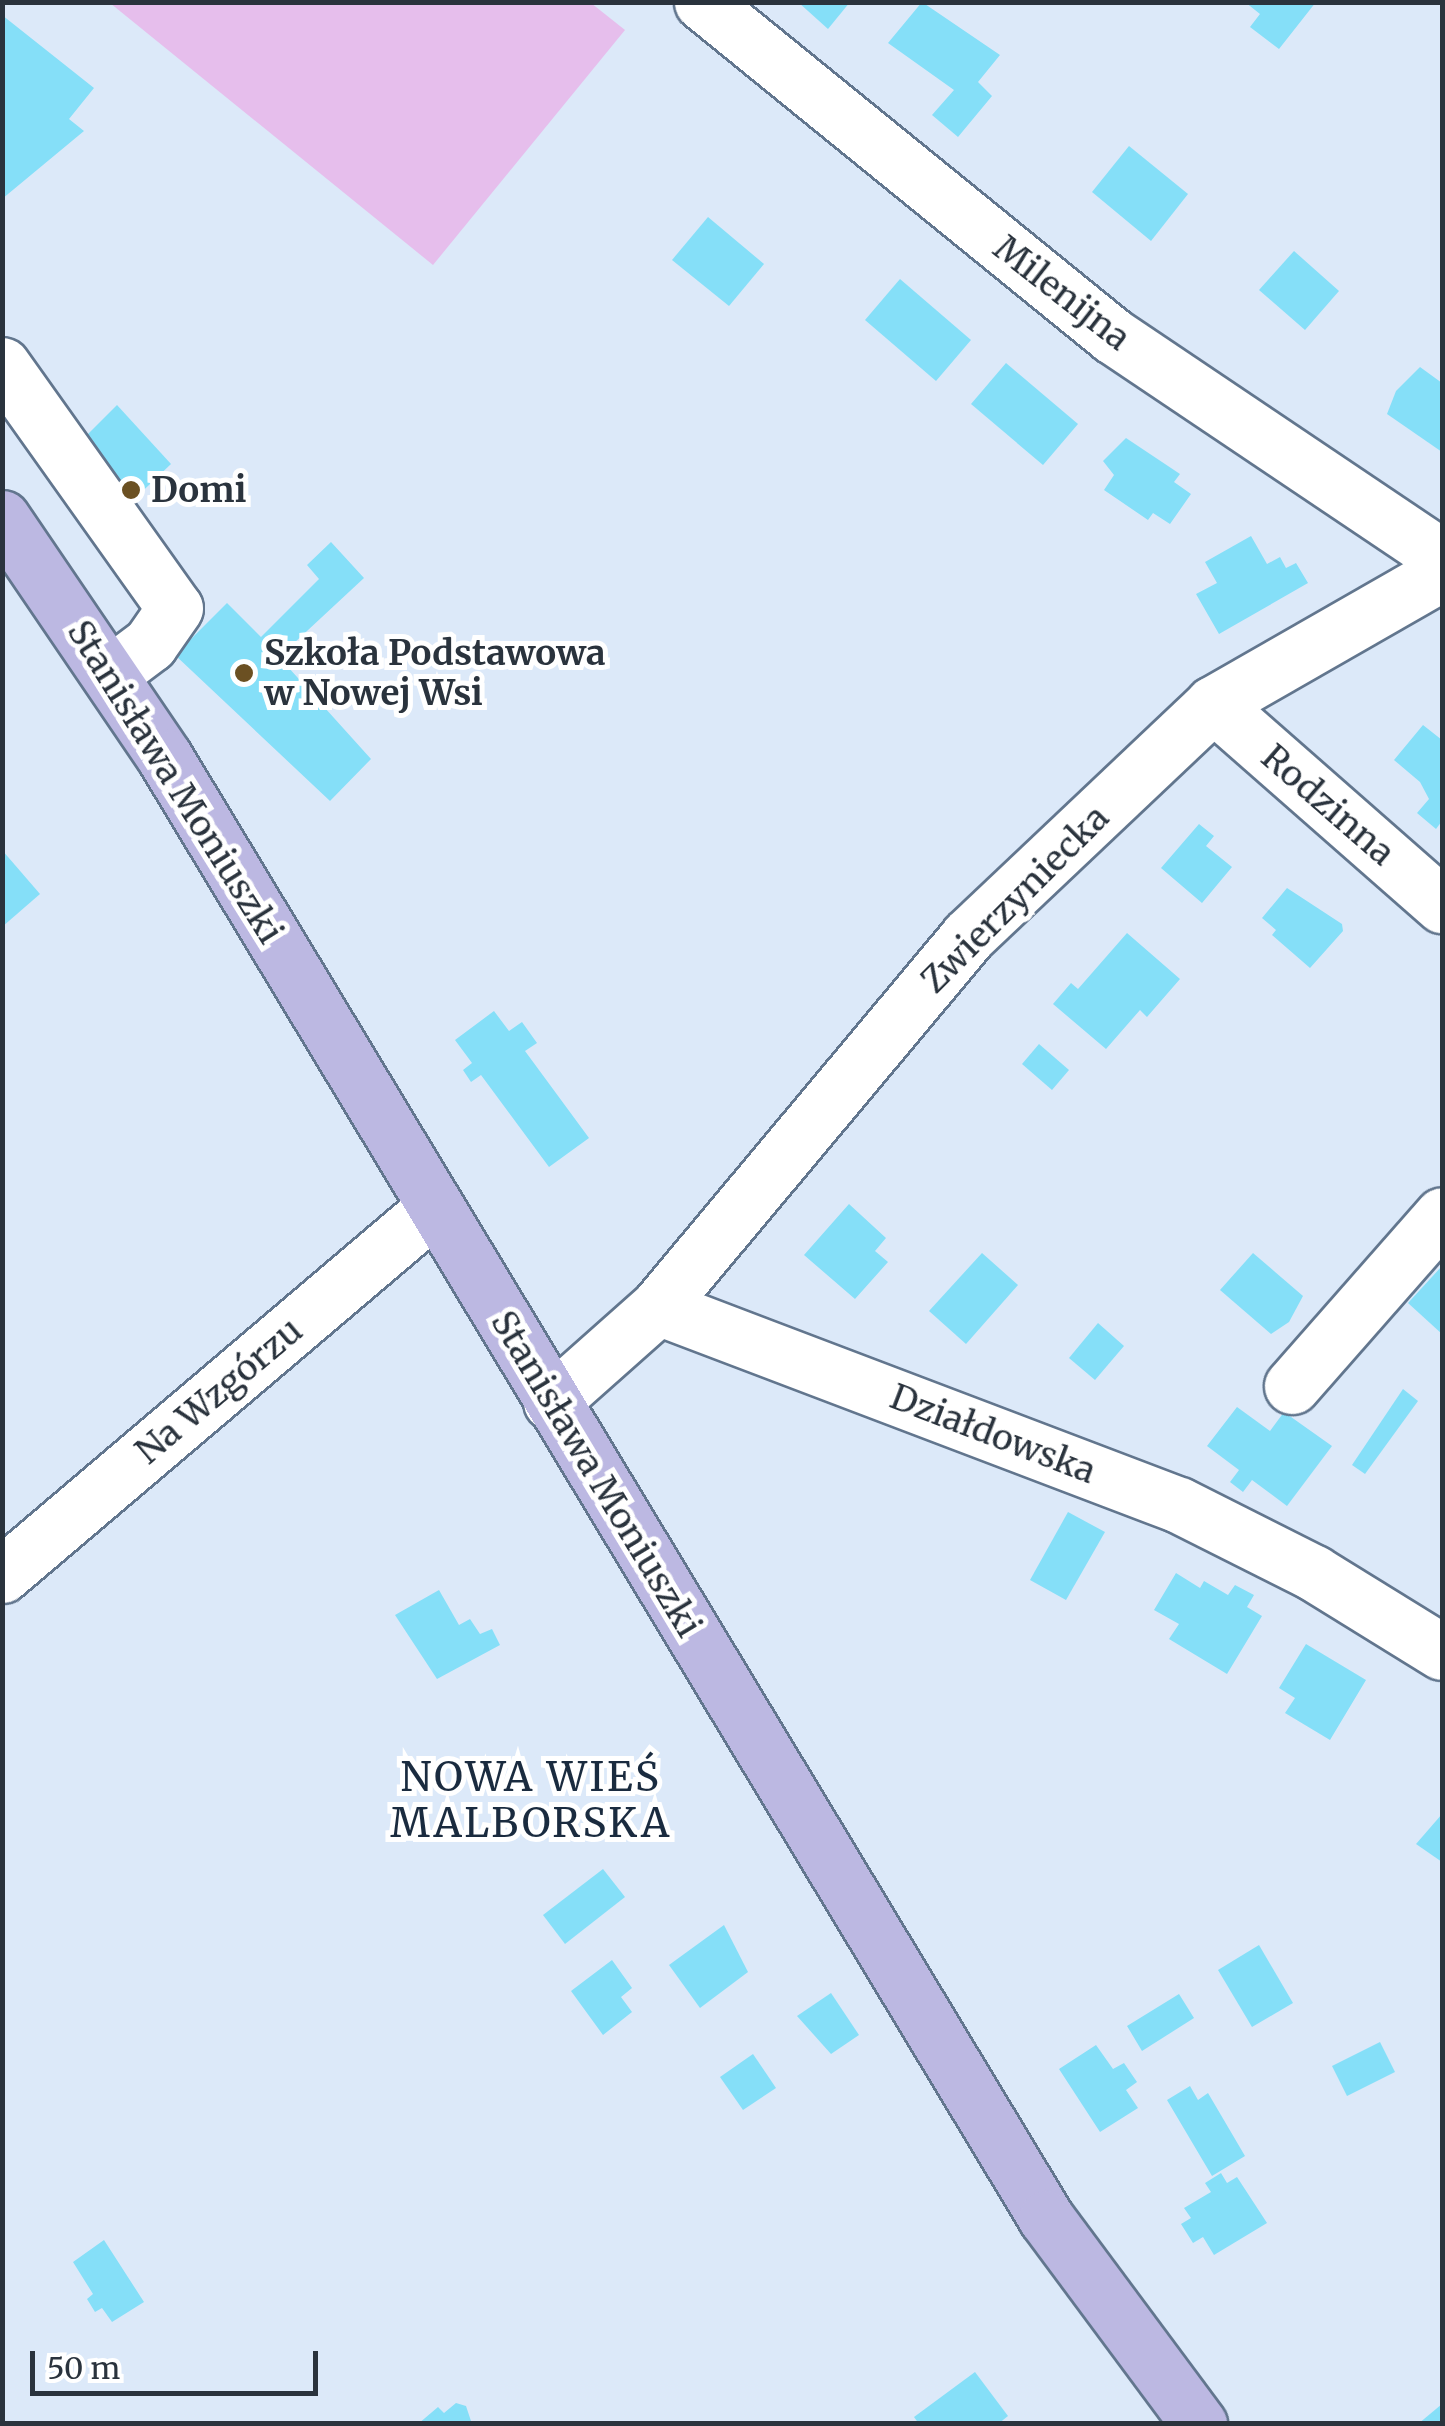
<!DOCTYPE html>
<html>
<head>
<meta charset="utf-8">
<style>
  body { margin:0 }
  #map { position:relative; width:1445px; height:2426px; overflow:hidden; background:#dce9f9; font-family:Merriweather,serif }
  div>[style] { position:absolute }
  .green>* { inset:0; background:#e6beec }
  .building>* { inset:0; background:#85dff8 }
  .roads { filter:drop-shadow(2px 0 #62768e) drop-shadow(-2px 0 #62768e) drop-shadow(0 2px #62768e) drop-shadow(0 -2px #62768e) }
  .minor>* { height:55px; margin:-27.5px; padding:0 27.5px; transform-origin:27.5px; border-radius:27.5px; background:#fff }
  .major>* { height:55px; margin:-27.5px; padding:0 27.5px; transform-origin:27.5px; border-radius:27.5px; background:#bcb8e2 }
  .dots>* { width:28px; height:28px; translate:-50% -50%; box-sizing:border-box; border:5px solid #fff; border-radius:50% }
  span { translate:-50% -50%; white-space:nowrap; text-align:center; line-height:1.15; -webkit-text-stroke:10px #fff; paint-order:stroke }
  .street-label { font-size:35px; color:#2a333d }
  .poi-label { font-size:35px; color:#2a333d; font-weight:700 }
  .left { translate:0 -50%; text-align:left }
  .quarter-label { font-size:40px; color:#1a2b3f; letter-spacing:2.5px }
  .frame { position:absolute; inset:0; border:5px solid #2a333d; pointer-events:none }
  .scale { position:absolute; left:30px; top:2351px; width:288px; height:45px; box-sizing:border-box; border:5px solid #2a333d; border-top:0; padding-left:12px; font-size:30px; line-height:35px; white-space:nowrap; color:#2a333d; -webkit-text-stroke:8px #fff; paint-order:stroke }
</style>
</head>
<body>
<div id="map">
  <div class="green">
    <div style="clip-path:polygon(110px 3px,591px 3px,625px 30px,433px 265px)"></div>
  </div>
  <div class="building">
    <div style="clip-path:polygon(798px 2px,850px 2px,828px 29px)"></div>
    <div style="clip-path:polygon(922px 2px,1000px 55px,978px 82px,992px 96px,958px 137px,932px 115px,954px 90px,888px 43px)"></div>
    <div style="clip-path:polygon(1245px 2px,1316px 2px,1279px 49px,1250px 27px,1260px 14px)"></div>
    <div style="clip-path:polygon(2px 15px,94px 88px,69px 119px,84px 131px,2px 199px)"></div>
    <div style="clip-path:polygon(1129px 146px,1188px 194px,1151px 241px,1092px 192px)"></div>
    <div style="clip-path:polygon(708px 217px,764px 264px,729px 306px,672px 260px)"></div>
    <div style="clip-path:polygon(1294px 251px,1339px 291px,1305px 330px,1259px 290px)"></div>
    <div style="clip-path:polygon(900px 279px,971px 340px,936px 381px,865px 320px)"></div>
    <div style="clip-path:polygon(1006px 363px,1078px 424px,1043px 465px,971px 404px)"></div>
    <div style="clip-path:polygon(1420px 367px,1442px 383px,1442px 452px,1387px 414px,1396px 391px)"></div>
    <div style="clip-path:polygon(117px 405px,171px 464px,128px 505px,75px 447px)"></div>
    <div style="clip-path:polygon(1126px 438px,1180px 474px,1174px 482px,1191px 494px,1170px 524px,1153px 513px,1148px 520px,1104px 490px,1114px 475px,1103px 461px)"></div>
    <div style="clip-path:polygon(1251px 536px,1267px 564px,1280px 557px,1286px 568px,1296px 563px,1308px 583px,1219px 634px,1196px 594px,1217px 583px,1205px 562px)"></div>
    <div style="clip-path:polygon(331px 542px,364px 578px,279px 657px,371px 759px,330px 801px,175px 655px,227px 603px,261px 637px,319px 579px,307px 565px)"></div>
    <div style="clip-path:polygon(1423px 725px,1442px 740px,1442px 821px,1436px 829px,1417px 813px,1429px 799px,1420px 782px,1394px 760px)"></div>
    <div style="clip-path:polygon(1199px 824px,1214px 836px,1206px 846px,1232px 867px,1202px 903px,1161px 868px)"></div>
    <div style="clip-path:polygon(2px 850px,40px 894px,2px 927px)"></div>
    <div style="clip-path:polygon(1287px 888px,1342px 924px,1343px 931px,1310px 968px,1272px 935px,1276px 930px,1262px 918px)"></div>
    <div style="clip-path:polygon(1127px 933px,1180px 979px,1147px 1017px,1140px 1010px,1106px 1049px,1053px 1004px,1071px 983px,1078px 989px)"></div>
    <div style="clip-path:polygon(494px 1011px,509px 1031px,522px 1022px,537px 1043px,525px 1051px,589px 1138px,549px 1167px,481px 1075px,471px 1082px,463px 1070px,472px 1063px,455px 1040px)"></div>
    <div style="clip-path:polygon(1039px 1044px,1069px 1070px,1052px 1090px,1022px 1064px)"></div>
    <div style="clip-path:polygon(849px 1204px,886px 1238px,875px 1251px,888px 1262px,855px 1299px,804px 1255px)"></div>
    <div style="clip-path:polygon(982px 1253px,1018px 1285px,966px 1344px,929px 1311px)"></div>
    <div style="clip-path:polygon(1253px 1253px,1303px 1296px,1289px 1322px,1271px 1334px,1220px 1290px)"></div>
    <div style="clip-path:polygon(1442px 1266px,1442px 1334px,1408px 1303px)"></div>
    <div style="clip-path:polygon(1098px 1323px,1124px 1346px,1095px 1380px,1069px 1358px)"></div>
    <div style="clip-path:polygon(1403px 1389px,1418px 1401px,1365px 1474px,1352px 1465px)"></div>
    <div style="clip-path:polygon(1237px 1407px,1270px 1431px,1284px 1412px,1332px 1446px,1287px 1506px,1252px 1480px,1243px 1492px,1230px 1482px,1239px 1470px,1207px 1446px)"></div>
    <div style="clip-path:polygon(1068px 1512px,1105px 1532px,1066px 1600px,1030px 1580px)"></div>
    <div style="clip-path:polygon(1176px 1573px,1200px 1588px,1204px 1581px,1228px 1595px,1235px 1585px,1254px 1595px,1247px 1607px,1262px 1616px,1227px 1674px,1169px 1639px,1179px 1624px,1154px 1610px)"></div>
    <div style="clip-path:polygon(439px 1590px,459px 1625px,470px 1619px,480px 1634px,492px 1629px,500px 1645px,437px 1679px,395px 1615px)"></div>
    <div style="clip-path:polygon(1306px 1644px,1366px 1680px,1330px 1740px,1285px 1713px,1295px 1698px,1279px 1688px)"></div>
    <div style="clip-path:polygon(1442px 1814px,1442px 1862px,1416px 1844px)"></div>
    <div style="clip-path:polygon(603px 1869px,625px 1897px,565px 1944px,543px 1915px)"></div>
    <div style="clip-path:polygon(724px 1925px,748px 1972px,700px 2008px,669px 1965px)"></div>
    <div style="clip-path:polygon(1259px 1945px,1293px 2003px,1252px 2027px,1218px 1970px)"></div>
    <div style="clip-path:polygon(612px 1960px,632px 1988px,621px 1997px,632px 2012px,603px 2035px,571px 1991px)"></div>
    <div style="clip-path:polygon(831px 1993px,859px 2035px,831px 2054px,797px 2016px)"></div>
    <div style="clip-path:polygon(1179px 1994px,1194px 2018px,1142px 2051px,1127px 2026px)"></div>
    <div style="clip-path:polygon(1380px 2042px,1395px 2072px,1347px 2096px,1332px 2066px)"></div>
    <div style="clip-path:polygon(1096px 2045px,1113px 2069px,1124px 2063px,1137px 2082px,1126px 2090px,1138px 2108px,1100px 2132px,1059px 2069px)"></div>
    <div style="clip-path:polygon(753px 2054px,776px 2088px,743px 2110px,720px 2077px)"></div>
    <div style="clip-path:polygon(1190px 2086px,1198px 2100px,1208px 2093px,1245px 2156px,1212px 2176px,1167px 2100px)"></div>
    <div style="clip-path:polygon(1221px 2173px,1227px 2183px,1237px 2177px,1267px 2223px,1214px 2255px,1203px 2237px,1193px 2243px,1181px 2224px,1191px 2218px,1184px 2208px,1211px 2192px,1205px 2183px)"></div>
    <div style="clip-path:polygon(104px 2240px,144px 2302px,112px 2322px,102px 2308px,95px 2312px,87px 2299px,93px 2294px,73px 2262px)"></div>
    <div style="clip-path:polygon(975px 2372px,1008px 2416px,998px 2424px,919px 2424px,914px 2417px)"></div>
    <div style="clip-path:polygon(456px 2403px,466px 2406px,472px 2424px,418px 2424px,438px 2407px,444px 2413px)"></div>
    <div style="clip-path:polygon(1442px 2404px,1442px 2424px,1418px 2424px)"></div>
  </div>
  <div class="roads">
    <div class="minor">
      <div style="left:702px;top:2px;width:530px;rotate:39.1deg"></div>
      <div style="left:1113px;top:336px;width:396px;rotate:33.9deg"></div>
      <div style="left:2px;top:365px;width:298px;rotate:54.6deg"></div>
      <div style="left:175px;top:608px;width:44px;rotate:124.8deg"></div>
      <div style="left:150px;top:644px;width:50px;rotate:143.1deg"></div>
      <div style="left:1213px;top:704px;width:305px;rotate:41.3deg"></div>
      <div style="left:658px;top:1307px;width:483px;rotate:-50.1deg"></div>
      <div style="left:968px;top:936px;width:337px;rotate:-43.4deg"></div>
      <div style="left:1213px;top:704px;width:264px;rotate:-29.8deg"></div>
      <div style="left:1292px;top:1386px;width:227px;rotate:-48.7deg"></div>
      <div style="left:551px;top:1402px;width:143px;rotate:-41.6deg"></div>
      <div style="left:658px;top:1307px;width:557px;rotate:20.81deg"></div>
      <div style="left:1179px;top:1505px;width:151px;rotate:26.7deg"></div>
      <div style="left:1314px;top:1573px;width:150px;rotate:31.7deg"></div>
      <div style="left:2px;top:1575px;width:568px;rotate:-40.36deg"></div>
    </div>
    <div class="major">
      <div style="left:2px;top:518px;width:290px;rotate:55.8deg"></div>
      <div style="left:165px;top:758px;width:1705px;rotate:58.89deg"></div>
      <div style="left:1046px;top:2218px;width:257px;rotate:53.4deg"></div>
    </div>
  </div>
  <div class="dots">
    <div style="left:131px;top:490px;background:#6b5022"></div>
    <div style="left:244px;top:673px;background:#6b5022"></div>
  </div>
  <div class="street-label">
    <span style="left:1062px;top:293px;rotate:38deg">Milenijna</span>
    <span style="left:175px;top:782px;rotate:58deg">Stanisława Moniuszki</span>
    <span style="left:1328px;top:805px;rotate:41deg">Rodzinna</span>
    <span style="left:1015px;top:899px;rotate:-45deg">Zwierzyniecka</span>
    <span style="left:219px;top:1391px;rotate:-40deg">Na Wzgórzu</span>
    <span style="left:993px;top:1434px;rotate:21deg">Działdowska</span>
    <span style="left:596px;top:1474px;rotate:59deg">Stanisława Moniuszki</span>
  </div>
  <div class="poi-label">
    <span class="left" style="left:151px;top:490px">Domi</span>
    <span class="left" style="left:264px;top:673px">Szkoła Podstawowa<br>w Nowej Wsi</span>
  </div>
  <div class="quarter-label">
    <span style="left:531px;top:1800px">NOWA WIEŚ<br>MALBORSKA</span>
  </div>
  <div class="frame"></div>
  <div class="scale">50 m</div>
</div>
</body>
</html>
